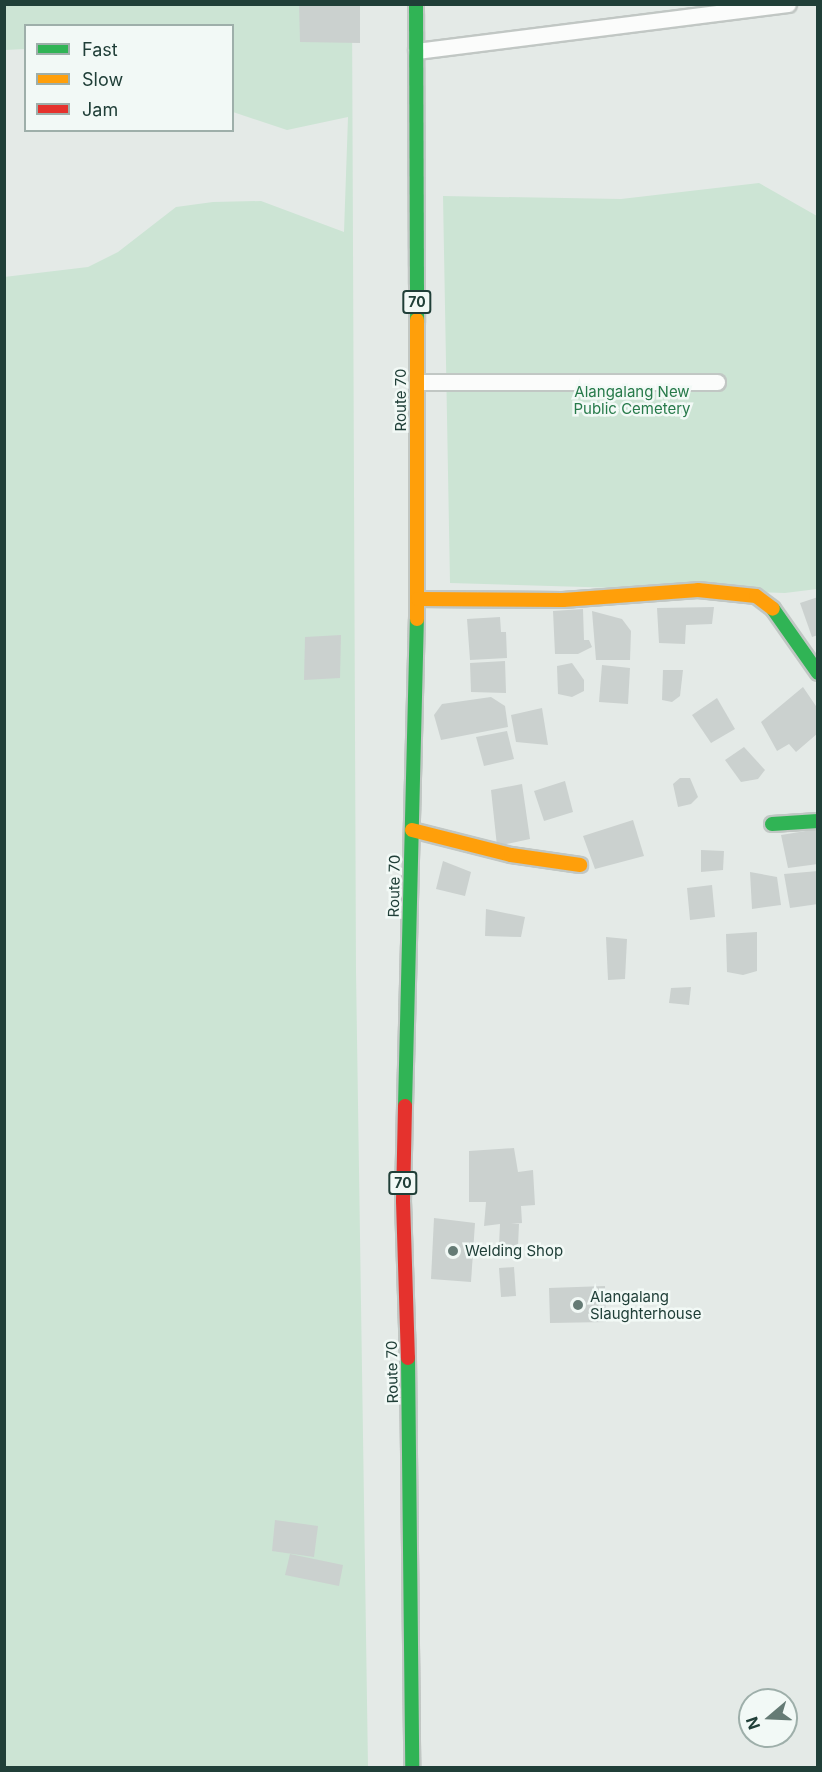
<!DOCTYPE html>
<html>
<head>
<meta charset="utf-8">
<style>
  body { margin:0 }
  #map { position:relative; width:822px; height:1772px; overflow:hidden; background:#e4eae7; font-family:Inter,sans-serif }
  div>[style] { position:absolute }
  .green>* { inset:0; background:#cce4d4 }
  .building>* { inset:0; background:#cbd1cf }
  .roads { filter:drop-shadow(2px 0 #c1c7c4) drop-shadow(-2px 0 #c1c7c4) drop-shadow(0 2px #c1c7c4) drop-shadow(0 -2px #c1c7c4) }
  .lane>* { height:15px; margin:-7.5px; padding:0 7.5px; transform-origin:7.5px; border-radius:7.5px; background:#fbfcfb }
  .fast>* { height:14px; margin:-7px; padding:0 7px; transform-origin:7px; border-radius:7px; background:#30b455 }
  .slow>* { height:14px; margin:-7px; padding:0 7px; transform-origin:7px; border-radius:7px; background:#ff9f0a }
  .jam>* { height:14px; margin:-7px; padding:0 7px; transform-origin:7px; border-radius:7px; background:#e5322d }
  .dots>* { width:16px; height:16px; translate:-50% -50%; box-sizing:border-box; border:3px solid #f2f9f6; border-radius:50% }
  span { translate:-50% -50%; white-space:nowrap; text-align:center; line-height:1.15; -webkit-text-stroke:5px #f2f9f6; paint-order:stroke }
  .shield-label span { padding:2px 4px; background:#f2f9f6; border:2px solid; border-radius:4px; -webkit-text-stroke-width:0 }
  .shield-label { font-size:14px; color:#203f38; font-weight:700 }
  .park-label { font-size:15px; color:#277a4a }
  .street-label { font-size:15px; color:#203f38 }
  .poi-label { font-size:15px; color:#203f38 }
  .left { translate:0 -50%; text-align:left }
  .frame { position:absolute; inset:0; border:6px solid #203f38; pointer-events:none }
  .legend { position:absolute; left:24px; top:24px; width:210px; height:108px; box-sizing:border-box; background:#f2f9f6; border:2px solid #9eafaa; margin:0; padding:8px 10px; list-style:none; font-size:18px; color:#203f38 }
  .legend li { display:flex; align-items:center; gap:12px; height:30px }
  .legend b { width:30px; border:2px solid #9eafaa }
  .north { position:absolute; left:738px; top:1688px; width:60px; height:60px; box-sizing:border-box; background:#f2f9f6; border:2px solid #9eafaa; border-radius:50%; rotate:251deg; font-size:16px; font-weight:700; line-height:24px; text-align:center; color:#203f38 }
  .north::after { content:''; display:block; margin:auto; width:21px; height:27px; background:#657b75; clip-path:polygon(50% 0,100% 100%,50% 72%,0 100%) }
</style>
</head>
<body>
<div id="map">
  <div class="green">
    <div style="clip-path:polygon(5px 5px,352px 5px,356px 971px,368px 1767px,5px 1767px,4px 277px,88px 267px,118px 252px,176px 207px,213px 202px,261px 201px,344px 232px,348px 117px,287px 130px,233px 112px,232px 26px,26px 26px,25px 49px,5px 50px)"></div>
    <div style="clip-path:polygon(759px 183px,817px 216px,817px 589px,785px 593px,450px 583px,443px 196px,621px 199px)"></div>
  </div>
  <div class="building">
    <div style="clip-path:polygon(299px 4px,360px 4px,360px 43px,300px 42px)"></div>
    <div style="clip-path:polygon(818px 597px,818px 635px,812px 637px,800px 603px)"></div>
    <div style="clip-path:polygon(714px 607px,712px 624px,686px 625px,685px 644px,659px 643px,657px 608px)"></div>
    <div style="clip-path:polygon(583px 609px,584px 640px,589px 640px,592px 647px,578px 654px,555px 654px,553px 611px)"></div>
    <div style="clip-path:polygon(592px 611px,622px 619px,631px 631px,630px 660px,596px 660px)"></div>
    <div style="clip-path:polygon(500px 617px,501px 632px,506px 632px,507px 658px,470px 660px,467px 619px)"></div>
    <div style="clip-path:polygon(341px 635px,340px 678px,304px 680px,305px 637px)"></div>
    <div style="clip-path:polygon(505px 661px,506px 693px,471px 692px,470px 663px)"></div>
    <div style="clip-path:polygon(572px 663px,584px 680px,584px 691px,572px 697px,558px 694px,557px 666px)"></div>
    <div style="clip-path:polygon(602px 665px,630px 668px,628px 704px,599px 702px)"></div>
    <div style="clip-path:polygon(663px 670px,683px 670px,680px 696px,672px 702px,662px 700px)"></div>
    <div style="clip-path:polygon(803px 687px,818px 709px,818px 733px,796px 752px,789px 744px,777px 751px,761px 722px)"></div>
    <div style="clip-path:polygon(491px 697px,505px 706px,508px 727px,441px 740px,434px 715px,442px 704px)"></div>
    <div style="clip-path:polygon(717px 698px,735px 729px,711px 743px,692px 715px)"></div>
    <div style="clip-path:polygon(542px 708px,548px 745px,516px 742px,511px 715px)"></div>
    <div style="clip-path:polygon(507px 731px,514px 759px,484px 766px,476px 737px)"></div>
    <div style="clip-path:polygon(744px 747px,765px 770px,758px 779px,741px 782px,725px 760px)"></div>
    <div style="clip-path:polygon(680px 778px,690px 778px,698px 797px,691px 804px,678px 807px,673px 784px)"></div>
    <div style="clip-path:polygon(565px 781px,573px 812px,544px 821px,534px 791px)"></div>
    <div style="clip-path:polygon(522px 784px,530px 839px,497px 846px,491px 790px)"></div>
    <div style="clip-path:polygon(633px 820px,644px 856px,595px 869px,583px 836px)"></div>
    <div style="clip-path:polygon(818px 829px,818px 864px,788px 868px,781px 835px)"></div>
    <div style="clip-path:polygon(701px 850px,724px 851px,723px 870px,701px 872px)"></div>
    <div style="clip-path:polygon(443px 861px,471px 872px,465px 896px,436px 889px)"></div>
    <div style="clip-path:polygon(818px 871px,818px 904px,790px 908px,784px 874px)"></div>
    <div style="clip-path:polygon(750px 872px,777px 877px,781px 905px,752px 909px)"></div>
    <div style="clip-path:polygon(712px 885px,715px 917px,690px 920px,687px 888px)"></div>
    <div style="clip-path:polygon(486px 909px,525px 917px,521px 937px,485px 936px)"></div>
    <div style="clip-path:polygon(757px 932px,757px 971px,743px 975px,727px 972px,726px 934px)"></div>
    <div style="clip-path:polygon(606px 937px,627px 939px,625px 979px,608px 980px)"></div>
    <div style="clip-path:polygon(691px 987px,689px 1005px,669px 1003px,671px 988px)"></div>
    <div style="clip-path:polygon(514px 1148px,518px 1172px,533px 1170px,535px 1205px,521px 1206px,522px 1223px,511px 1224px,519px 1224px,518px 1246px,499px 1245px,500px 1224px,484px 1226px,486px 1202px,469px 1202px,469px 1151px)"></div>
    <div style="clip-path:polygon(434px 1218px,475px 1223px,471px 1282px,431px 1279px)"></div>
    <div style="clip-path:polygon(514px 1267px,516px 1296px,501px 1297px,499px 1268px)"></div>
    <div style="clip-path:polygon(605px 1286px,606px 1322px,550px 1323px,549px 1288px)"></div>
    <div style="clip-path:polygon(275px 1520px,318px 1526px,314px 1557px,272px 1551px)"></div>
    <div style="clip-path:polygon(290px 1554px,343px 1565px,339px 1586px,285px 1575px)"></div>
  </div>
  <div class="roads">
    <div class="lane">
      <div style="left:416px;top:51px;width:375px;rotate:-7.2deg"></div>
      <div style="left:417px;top:382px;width:300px"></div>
    </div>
    <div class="fast">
      <div style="left:416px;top:4px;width:316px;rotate:89.8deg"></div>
      <div style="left:773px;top:609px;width:78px;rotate:54.9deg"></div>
      <div style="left:772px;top:824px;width:46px;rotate:-3.7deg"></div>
      <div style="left:405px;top:1106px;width:487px;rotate:-88.6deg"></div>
      <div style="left:408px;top:1358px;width:410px;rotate:89.4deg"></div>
    </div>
    <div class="slow">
      <div style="left:417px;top:320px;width:299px;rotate:90deg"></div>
      <div style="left:418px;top:599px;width:145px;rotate:0.4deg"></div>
      <div style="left:563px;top:600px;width:135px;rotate:-4.2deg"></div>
      <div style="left:698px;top:590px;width:58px;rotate:5.9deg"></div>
      <div style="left:756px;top:596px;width:21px;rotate:37deg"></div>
      <div style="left:412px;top:830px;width:102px;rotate:14.2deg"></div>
      <div style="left:511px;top:855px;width:70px;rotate:8.2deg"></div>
    </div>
    <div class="jam">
      <div style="left:405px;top:1106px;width:95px;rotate:91.2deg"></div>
      <div style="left:403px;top:1201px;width:157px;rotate:88.2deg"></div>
    </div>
  </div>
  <div class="dots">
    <div style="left:453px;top:1251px;background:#657b75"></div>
    <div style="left:578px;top:1305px;background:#657b75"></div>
  </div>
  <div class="shield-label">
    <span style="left:417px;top:302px">70</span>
    <span style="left:403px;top:1183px">70</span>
  </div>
  <div class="park-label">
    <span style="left:632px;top:400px">Alangalang New<br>Public Cemetery</span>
  </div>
  <div class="street-label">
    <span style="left:401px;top:400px;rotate:-90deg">Route 70</span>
    <span style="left:394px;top:886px;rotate:-89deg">Route 70</span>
    <span style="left:392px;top:1372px;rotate:-91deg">Route 70</span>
  </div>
  <div class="poi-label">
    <span class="left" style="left:465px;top:1251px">Welding Shop</span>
    <span class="left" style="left:590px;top:1305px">Alangalang<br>Slaughterhouse</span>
  </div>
  <div class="frame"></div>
  <ul class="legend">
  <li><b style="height:8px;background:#30b455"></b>Fast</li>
  <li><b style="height:8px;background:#ff9f0a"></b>Slow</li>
  <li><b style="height:8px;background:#e5322d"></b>Jam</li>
  </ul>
  <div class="north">N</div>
</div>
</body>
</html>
